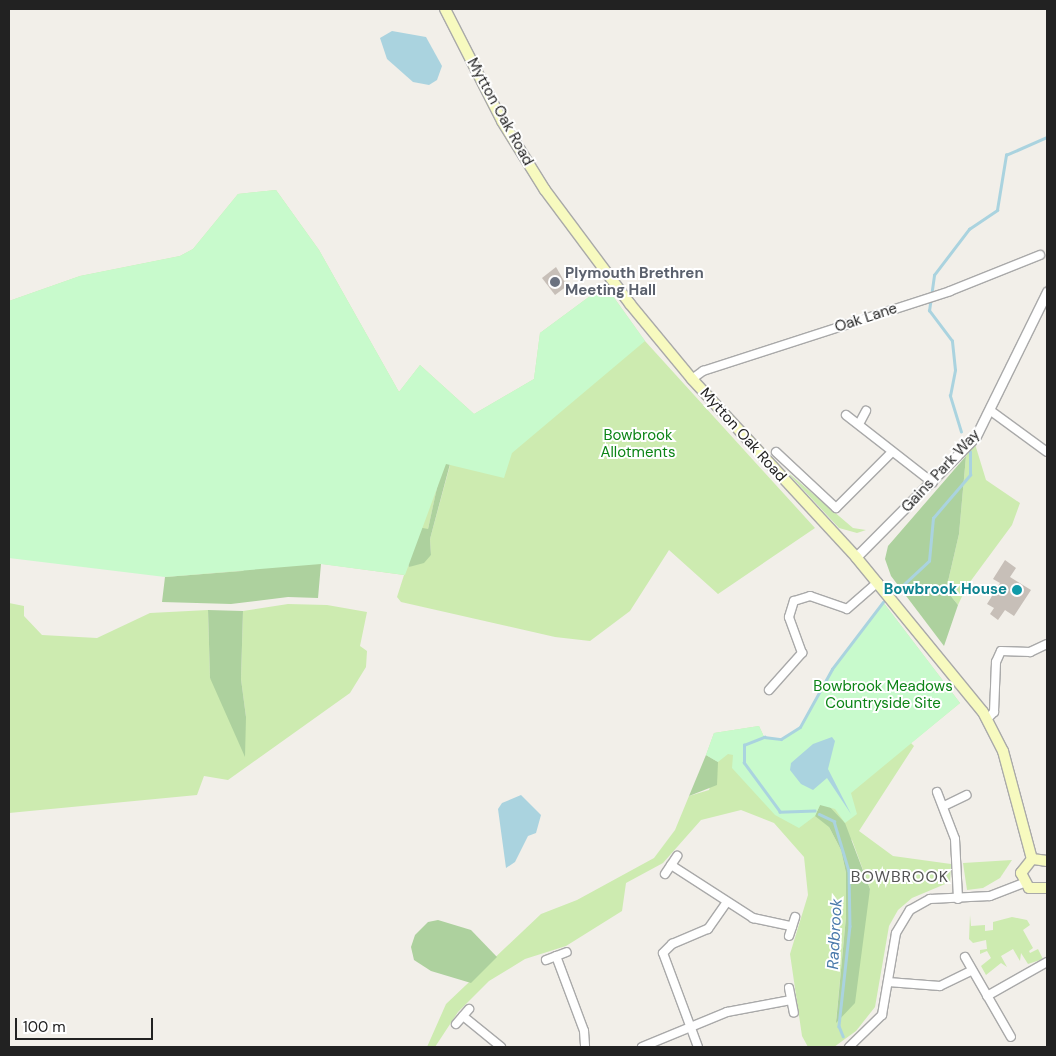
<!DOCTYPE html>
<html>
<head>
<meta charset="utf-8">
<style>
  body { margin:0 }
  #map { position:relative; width:1056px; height:1056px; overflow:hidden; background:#f2efe9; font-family:"DM Sans",sans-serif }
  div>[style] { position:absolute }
  .grass>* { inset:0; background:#cdebb0 }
  .forest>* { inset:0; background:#add19e }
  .park>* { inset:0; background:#c8facc }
  .water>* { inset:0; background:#aad3df }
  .stream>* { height:2.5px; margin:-1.25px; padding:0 1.25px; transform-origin:1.25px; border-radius:1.25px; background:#aad3df }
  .building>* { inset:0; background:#c7bfb8 }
  .roads { filter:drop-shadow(1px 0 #a9a9a9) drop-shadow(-1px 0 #a9a9a9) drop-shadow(0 1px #a9a9a9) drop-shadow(0 -1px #a9a9a9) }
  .minor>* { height:8px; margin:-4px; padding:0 4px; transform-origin:4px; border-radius:4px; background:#fff }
  .tertiary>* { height:9px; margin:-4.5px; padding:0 4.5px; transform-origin:4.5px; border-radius:4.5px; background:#fff }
  .secondary>* { height:10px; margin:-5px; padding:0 5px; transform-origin:5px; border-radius:5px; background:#f7fabf }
  .dots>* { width:14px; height:14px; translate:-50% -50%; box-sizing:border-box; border:2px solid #fff; border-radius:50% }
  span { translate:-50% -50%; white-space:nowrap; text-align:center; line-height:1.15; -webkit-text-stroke:4px #fff; paint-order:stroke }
  .street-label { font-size:15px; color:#222 }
  .worship-label { font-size:15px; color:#5b616d; font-weight:700 }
  .left { translate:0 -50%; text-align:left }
  .park-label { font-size:15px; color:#0c8416 }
  .culture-label { font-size:15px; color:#0d838f; font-weight:700 }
  .right { translate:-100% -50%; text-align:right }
  .neighbourhood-label { font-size:16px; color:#555; letter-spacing:1px }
  .water-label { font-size:16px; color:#4a7aab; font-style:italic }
  .frame { position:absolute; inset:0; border:10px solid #222; pointer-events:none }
  .scale { position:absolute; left:15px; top:1018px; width:138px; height:22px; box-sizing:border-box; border:2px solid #222; border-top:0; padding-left:6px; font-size:15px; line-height:18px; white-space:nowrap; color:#222; -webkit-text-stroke:4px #fff; paint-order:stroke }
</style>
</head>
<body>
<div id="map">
  <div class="grass">
    <div style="clip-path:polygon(evenodd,276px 190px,319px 250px,399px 392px,420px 365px,474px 414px,534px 379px,540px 333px,605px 285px,645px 341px,815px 528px,718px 594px,669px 550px,630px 611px,590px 641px,555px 637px,401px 602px,397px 597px,404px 575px,271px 557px,242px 571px,165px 577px,9px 301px,80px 276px,180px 256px,193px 249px,238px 194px,276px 190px,443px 461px,450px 465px,430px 539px,431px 555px,409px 567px,406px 559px,428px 529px,443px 461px)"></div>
    <div style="clip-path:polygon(975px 444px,986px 480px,1020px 503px,1012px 525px,967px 586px,958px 605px,946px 590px,959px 534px,966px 456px)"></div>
    <div style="clip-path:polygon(785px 470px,853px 528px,866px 530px,857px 533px,839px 528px)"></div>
    <div style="clip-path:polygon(evenodd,883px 602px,960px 703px,911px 743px,914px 746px,859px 831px,893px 856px,951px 864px,950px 882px,912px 898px,898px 910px,889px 926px,875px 1007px,856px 1031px,834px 1047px,808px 1047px,802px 1036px,790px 954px,808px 895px,804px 857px,774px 823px,741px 810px,701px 820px,663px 863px,626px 883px,622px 911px,566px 946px,525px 959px,489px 981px,458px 1012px,435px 1047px,427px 1047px,446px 1004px,541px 914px,577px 900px,654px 858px,675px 830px,689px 796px,709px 790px,718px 762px,706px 755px,714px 733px,759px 726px,765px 739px,781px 739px,800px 727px,832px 669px,883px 602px,829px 827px,852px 840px,870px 889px,836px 1022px,846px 917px,846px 873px,841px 850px,829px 827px)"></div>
    <div style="clip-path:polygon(9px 603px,24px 606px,24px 616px,42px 635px,97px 638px,150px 613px,208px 610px,210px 678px,246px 717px,241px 679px,243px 611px,288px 604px,327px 605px,367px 612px,360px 646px,367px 651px,366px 667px,350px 693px,228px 780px,204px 776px,197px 795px,9px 813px)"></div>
    <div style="clip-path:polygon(1012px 860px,1000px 878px,983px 888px,967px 890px,963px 863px)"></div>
    <div style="clip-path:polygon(970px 915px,971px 926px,985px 925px,985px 931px,993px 930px,993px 922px,1012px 917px,1027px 920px,1030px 925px,1023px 930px,1033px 948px,1029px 951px,1030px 953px,1038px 949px,1043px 959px,1028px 964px,1021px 953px,1020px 961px,1013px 949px,1001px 956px,1007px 967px,1001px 963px,986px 975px,981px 966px,991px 958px,987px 951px,980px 954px,980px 950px,987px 949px,986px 940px,973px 943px,969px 939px)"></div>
  </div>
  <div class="forest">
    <div style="clip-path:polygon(966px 456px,959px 534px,946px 590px,958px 605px,944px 646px,891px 576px,885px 559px,888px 546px)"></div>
    <div style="clip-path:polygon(443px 460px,450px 464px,430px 539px,431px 555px,424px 563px,409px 567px,406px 559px,407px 525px,428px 529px)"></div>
    <div style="clip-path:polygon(271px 557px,321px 564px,318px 598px,288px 597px,231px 604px,162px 602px,165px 577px,242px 571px)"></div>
    <div style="clip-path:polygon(208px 610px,243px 611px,241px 679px,246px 717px,245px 757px,210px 678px)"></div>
    <div style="clip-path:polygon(706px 755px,718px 762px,717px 785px,689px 796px)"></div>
    <div style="clip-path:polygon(827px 804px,845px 823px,870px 889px,855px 1003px,836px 1023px,846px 917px,846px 873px,841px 850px,829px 827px,815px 816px,820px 805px)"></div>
    <div style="clip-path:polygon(438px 920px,471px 930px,497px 957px,471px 983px,431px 971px,414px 960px,411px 947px,415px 935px,428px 922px)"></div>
  </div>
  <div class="park">
    <div style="clip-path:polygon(276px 190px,319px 250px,399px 392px,420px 365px,474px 414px,534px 379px,540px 333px,605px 285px,645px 341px,512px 453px,504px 478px,446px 464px,405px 575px,321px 564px,165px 577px,9px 558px,9px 301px,80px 276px,180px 256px,193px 249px,238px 194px)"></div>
    <div style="clip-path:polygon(883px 602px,960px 703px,851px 793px,857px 814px,845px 823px,835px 809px,820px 805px,815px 816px,799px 828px,775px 815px,732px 768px,733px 755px,728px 754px,718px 762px,706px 755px,714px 733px,759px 726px,765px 739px,781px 739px,800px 727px,832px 669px)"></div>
  </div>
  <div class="water">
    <div style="clip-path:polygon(392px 31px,426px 37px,442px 66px,437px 80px,429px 85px,413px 82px,387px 59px,380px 38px)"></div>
    <div style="clip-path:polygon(832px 737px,835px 741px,828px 769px,851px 814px,827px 778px,813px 790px,801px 784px,790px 770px,791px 763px,813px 744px)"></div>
    <div style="clip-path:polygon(521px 795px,541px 815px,536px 833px,528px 836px,515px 862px,506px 868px,498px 809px,502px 803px)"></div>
  </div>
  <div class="stream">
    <div style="left:961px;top:432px;width:38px;rotate:-107deg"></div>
    <div style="left:950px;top:396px;width:26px;rotate:-79deg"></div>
    <div style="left:955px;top:370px;width:29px;rotate:-96deg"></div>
    <div style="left:952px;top:341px;width:38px;rotate:-127deg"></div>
    <div style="left:929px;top:311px;width:36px;rotate:-82deg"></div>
    <div style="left:934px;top:275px;width:58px;rotate:-52.7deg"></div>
    <div style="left:969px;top:229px;width:34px;rotate:-34deg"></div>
    <div style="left:997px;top:210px;width:56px;rotate:-80.7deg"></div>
    <div style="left:1006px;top:155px;width:45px;rotate:-23.7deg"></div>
    <div style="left:901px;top:587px;width:38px;rotate:-43deg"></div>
    <div style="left:929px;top:561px;width:43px;rotate:-84.7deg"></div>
    <div style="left:933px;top:518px;width:57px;rotate:-49.3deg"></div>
    <div style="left:970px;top:475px;width:23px;rotate:-90deg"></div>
    <div style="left:815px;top:811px;width:35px;rotate:178deg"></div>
    <div style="left:780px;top:812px;width:61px;rotate:-126.3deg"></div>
    <div style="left:744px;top:763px;width:18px;rotate:-90deg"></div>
    <div style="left:744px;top:745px;width:22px;rotate:-22deg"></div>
    <div style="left:764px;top:737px;width:17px;rotate:7deg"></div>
    <div style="left:781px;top:739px;width:22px;rotate:-32deg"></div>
    <div style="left:800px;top:727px;width:66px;rotate:-61.1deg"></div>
    <div style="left:832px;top:669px;width:84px;rotate:-52.7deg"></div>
    <div style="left:819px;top:814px;width:17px;rotate:25deg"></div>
    <div style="left:834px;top:821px;width:52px;rotate:73.3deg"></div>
    <div style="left:849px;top:871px;width:55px;rotate:89deg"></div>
    <div style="left:850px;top:926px;width:101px;rotate:96.3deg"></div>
    <div style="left:839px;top:1026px;width:11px;rotate:68deg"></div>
  </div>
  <div class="building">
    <div style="clip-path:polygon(556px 267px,567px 286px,555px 295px,542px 278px)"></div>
    <div style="clip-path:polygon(1005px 560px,1016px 568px,1010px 577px,1031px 590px,1014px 616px,1005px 610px,998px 620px,990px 614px,994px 608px,987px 604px,1000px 583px,993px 579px)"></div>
  </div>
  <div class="roads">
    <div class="minor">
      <div style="left:692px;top:379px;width:14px;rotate:-36deg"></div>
      <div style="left:703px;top:371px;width:260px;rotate:-17.9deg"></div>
      <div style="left:950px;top:291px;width:97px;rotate:-21.8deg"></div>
      <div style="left:991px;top:411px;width:69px;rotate:36.2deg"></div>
      <div style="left:846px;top:415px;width:110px;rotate:38deg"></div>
      <div style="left:859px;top:424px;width:15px;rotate:-62deg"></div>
      <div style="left:776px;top:452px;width:82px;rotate:43deg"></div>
      <div style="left:836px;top:508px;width:79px;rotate:-45deg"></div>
      <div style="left:769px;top:690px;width:50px;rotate:-48.3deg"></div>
      <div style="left:802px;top:653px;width:38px;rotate:-110deg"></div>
      <div style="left:789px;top:617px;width:17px;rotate:-73deg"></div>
      <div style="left:794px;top:601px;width:17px;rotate:-17deg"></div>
      <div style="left:810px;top:596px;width:39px;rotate:19deg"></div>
      <div style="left:847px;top:609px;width:41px;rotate:-41.1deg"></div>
      <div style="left:987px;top:719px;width:10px;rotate:-45deg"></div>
      <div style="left:994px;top:712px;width:50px;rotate:-87.7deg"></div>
      <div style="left:996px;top:662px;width:12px;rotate:-66deg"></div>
      <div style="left:1001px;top:651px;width:29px;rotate:2deg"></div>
      <div style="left:1030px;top:652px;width:19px;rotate:-25deg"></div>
      <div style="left:937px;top:792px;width:50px;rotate:69deg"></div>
      <div style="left:955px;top:839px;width:60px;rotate:87.1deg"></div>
      <div style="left:944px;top:806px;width:25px;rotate:-26deg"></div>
      <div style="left:671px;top:865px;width:98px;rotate:32.9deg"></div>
      <div style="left:753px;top:918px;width:40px;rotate:12deg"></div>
      <div style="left:665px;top:874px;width:22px;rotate:-56deg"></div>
      <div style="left:789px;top:936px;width:20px;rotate:-72deg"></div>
      <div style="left:556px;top:956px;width:80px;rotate:69.5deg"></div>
      <div style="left:584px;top:1031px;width:16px;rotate:86deg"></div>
      <div style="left:965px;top:957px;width:92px;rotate:60.1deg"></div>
      <div style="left:546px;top:960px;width:22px;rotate:-21deg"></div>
      <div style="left:888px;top:982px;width:52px;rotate:4.4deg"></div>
      <div style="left:940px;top:986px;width:34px;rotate:-26deg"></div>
      <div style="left:789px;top:988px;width:25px;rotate:79deg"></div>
      <div style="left:987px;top:996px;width:69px;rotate:-29.5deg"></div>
      <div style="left:463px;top:1016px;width:49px;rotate:39.2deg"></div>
      <div style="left:456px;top:1024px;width:20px;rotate:-49deg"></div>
      <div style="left:642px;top:1047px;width:92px;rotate:-22.4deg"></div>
      <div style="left:727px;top:1012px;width:65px;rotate:-10.6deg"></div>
      <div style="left:698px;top:1047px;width:100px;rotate:-110.4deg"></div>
      <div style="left:663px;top:953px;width:13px;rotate:-45deg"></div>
      <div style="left:672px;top:944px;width:39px;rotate:-23deg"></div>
      <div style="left:708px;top:929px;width:32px;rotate:-55deg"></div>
      <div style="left:849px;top:1047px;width:46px;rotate:-44.1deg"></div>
      <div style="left:882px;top:1015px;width:83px;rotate:-80.3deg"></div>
      <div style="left:896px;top:933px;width:27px;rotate:-59deg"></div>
      <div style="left:910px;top:910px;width:23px;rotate:-29deg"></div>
      <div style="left:930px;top:899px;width:60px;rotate:-2.9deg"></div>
      <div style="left:990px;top:896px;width:36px;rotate:-21deg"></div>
    </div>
    <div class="tertiary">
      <div style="left:856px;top:557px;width:170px;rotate:-45.2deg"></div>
      <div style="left:976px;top:436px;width:161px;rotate:-63.8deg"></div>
    </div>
    <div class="secondary">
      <div style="left:445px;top:9px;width:126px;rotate:63deg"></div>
      <div style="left:502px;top:121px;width:81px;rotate:58.1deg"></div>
      <div style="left:545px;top:190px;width:142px;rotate:53.3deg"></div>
      <div style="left:630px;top:304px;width:97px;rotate:50.4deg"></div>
      <div style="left:692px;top:379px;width:242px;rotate:47.3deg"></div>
      <div style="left:856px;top:557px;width:200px;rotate:50.7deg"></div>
      <div style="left:983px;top:712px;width:44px;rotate:62.9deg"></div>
      <div style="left:1003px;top:751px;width:112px;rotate:75deg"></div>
      <div style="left:1047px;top:861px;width:15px;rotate:-172deg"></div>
      <div style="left:1032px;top:859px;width:18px;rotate:128deg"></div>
      <div style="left:1021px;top:873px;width:17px;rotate:62deg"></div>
      <div style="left:1029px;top:888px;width:18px"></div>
    </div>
  </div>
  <div class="dots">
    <div style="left:555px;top:282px;background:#6b7280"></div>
    <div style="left:1017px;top:590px;background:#0f9aa8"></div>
  </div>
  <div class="street-label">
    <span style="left:500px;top:112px;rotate:61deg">Mytton Oak Road</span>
    <span style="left:866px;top:318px;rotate:-18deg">Oak Lane</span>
    <span style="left:743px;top:435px;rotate:48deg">Mytton Oak Road</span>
    <span style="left:941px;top:471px;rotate:-47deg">Gains Park Way</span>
  </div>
  <div class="worship-label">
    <span class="left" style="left:565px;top:282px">Plymouth Brethren<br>Meeting Hall</span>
  </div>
  <div class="park-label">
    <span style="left:638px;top:444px">Bowbrook<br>Allotments</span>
    <span style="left:883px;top:695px">Bowbrook Meadows<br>Countryside Site</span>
  </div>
  <div class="culture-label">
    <span class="right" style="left:1007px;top:590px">Bowbrook House</span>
  </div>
  <div class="neighbourhood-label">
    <span style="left:900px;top:877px">BOWBROOK</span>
  </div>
  <div class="water-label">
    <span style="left:835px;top:934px;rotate:-87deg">Radbrook</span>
  </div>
  <div class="frame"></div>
  <div class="scale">100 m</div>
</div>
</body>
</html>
